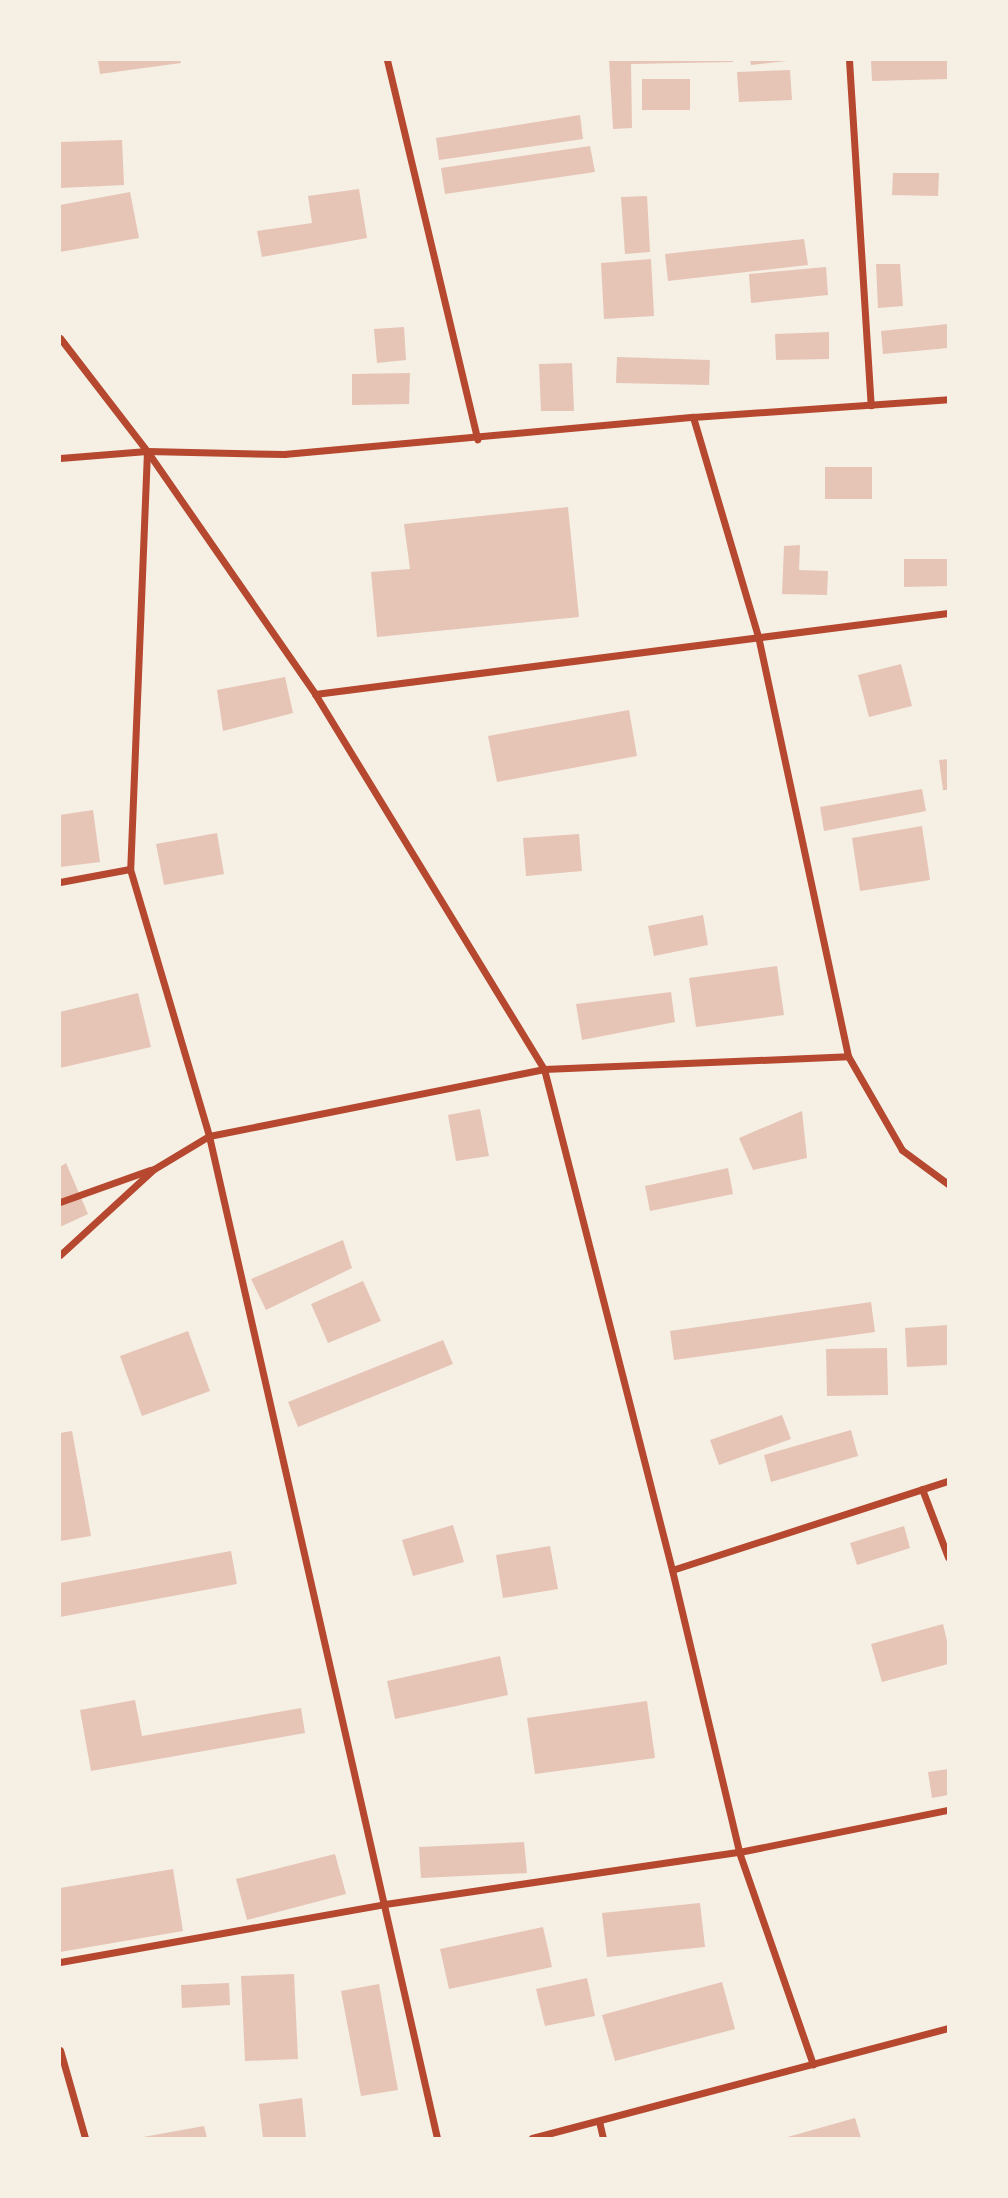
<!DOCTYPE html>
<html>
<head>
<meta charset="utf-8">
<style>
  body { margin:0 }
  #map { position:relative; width:1008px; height:2198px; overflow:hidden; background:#f6efe4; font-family:"Exo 2",sans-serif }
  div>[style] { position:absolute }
  .building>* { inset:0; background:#e6c5b7 }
  .minor>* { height:7px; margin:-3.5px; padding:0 3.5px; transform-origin:3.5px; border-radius:3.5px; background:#b5482f }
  span { translate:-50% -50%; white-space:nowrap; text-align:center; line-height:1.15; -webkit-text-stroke:7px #f6efe4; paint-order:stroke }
  .frame { position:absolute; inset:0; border:61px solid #f6efe4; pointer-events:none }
</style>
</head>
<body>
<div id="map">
  <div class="building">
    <div style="clip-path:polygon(98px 60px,180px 60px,181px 63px,100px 74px)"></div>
    <div style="clip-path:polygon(609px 60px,733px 60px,733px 62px,631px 64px,632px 128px,613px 129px)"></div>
    <div style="clip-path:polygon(750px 60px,787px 60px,787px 61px,751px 65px)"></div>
    <div style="clip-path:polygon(871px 60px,948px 60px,948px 79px,872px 81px)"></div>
    <div style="clip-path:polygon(790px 70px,792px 100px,739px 102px,737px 72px)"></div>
    <div style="clip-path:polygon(642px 79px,690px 79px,690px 110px,642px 110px)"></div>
    <div style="clip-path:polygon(580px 115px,583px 139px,439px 160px,436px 138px)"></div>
    <div style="clip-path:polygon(122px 140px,124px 185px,60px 188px,60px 142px)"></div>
    <div style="clip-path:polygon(590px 146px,595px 172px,445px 194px,441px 168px)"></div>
    <div style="clip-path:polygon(893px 173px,939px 173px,938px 196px,892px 195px)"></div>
    <div style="clip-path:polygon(359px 189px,367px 238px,262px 257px,257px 231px,312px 223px,308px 196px)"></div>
    <div style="clip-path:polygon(130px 192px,139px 238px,60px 252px,60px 205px)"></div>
    <div style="clip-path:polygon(647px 196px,650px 252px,625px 254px,621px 197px)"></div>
    <div style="clip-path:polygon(804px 239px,808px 265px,668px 281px,665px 254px)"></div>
    <div style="clip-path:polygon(651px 259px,654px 316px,604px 319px,601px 263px)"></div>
    <div style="clip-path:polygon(876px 264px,900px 264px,903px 306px,878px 308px)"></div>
    <div style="clip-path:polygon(826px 267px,828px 295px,751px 303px,749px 274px)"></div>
    <div style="clip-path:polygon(948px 324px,948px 348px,883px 354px,881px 331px)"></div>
    <div style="clip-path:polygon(404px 327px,406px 360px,377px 363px,374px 329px)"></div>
    <div style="clip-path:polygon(829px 332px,829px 359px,776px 360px,775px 334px)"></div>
    <div style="clip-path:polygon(617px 357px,710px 360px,709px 385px,616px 383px)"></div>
    <div style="clip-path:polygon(572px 363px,574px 411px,541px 411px,539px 364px)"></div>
    <div style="clip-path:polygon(410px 373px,409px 404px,352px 405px,352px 374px)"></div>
    <div style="clip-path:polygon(825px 467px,872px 467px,872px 499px,825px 499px)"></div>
    <div style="clip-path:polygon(568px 507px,579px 617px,377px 637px,371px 572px,410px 569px,404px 524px)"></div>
    <div style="clip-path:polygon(800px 545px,799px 570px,828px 571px,827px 595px,782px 594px,784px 546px)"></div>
    <div style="clip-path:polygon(904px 559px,948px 559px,948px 586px,904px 587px)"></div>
    <div style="clip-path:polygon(901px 664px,912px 706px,869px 717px,858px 675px)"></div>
    <div style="clip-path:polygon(285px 677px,293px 713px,223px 731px,217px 690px)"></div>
    <div style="clip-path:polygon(629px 710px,637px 756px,497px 782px,488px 736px)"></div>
    <div style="clip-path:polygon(948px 759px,948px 790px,943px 790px,939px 760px)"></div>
    <div style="clip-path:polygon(922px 789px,926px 811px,824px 831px,820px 807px)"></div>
    <div style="clip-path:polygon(93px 810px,100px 862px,60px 867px,60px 815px)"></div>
    <div style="clip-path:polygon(922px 826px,930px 880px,860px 891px,852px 838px)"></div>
    <div style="clip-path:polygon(217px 833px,224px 874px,164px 885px,156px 844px)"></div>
    <div style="clip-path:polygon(579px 834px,582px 871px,526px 876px,523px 838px)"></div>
    <div style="clip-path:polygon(703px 915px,708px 945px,654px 956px,648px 926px)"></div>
    <div style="clip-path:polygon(777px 966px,784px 1015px,696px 1027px,689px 978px)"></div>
    <div style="clip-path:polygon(671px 992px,675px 1022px,582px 1040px,576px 1004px)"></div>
    <div style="clip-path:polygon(138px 993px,151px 1047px,60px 1068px,60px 1012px)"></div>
    <div style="clip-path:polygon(480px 1109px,489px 1156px,456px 1161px,448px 1115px)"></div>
    <div style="clip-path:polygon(802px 1111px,807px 1158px,753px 1170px,739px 1138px)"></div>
    <div style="clip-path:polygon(66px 1163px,88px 1214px,60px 1227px,60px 1167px)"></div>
    <div style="clip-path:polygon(728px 1168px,733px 1194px,650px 1211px,645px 1186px)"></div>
    <div style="clip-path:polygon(343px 1240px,352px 1268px,266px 1310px,251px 1279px)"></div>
    <div style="clip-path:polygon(363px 1281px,381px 1321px,328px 1343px,311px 1304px)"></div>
    <div style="clip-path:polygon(871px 1302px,875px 1332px,674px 1360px,670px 1331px)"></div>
    <div style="clip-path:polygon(948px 1325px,948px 1365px,907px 1367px,905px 1328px)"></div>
    <div style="clip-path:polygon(188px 1331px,210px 1391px,142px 1416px,120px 1356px)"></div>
    <div style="clip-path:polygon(443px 1340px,453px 1364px,298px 1427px,288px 1402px)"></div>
    <div style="clip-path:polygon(887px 1348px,888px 1395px,827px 1396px,826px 1349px)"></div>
    <div style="clip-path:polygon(782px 1415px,791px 1439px,719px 1465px,710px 1440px)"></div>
    <div style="clip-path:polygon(851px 1430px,858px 1456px,771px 1482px,764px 1455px)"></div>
    <div style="clip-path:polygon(72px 1431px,91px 1536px,60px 1541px,60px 1433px)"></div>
    <div style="clip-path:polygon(453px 1525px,464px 1562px,413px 1576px,402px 1540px)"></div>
    <div style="clip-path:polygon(904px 1526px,910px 1548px,857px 1565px,850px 1543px)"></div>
    <div style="clip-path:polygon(550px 1546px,558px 1589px,503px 1598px,496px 1555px)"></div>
    <div style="clip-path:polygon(231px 1551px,237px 1584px,60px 1617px,60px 1583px)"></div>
    <div style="clip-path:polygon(943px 1624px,948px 1645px,948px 1664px,882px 1682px,871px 1644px)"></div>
    <div style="clip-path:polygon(500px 1656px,508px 1695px,395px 1719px,387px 1681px)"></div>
    <div style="clip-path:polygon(135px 1700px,142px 1736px,301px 1708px,305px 1733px,91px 1771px,80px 1710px)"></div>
    <div style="clip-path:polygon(647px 1701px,655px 1758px,535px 1774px,527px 1718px)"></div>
    <div style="clip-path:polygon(948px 1769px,948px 1795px,932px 1798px,928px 1772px)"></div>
    <div style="clip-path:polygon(524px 1842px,527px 1873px,421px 1878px,419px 1847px)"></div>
    <div style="clip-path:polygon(335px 1854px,346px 1894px,247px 1920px,236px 1879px)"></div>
    <div style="clip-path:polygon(173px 1869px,183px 1931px,60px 1952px,60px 1888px)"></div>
    <div style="clip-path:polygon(700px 1903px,705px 1947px,607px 1957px,602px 1913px)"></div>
    <div style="clip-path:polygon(543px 1927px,552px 1967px,449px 1989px,440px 1949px)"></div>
    <div style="clip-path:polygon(294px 1974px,298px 2059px,245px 2061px,241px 1976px)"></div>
    <div style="clip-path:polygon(587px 1978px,595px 2016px,545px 2026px,536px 1989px)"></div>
    <div style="clip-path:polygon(722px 1982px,735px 2029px,615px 2061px,602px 2015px)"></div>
    <div style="clip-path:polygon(229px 1983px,230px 2005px,182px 2008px,181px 1985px)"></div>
    <div style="clip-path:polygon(379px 1984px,398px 2090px,361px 2096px,341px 1991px)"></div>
    <div style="clip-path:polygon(302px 2098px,306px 2138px,263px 2138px,259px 2104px)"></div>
    <div style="clip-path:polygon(855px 2118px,861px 2138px,784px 2138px)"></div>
    <div style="clip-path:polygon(204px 2126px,207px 2138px,143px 2138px,143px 2137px)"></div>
  </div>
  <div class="minor">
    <div style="left:387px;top:60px;width:390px;rotate:76.6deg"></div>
    <div style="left:849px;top:60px;width:346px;rotate:86.4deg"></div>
    <div style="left:60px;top:338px;width:143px;rotate:52.4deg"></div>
    <div style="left:147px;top:451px;width:295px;rotate:55.3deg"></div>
    <div style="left:315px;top:694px;width:439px;rotate:58.6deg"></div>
    <div style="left:544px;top:1069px;width:517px;rotate:75.67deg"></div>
    <div style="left:672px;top:1570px;width:290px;rotate:76.6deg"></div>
    <div style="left:739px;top:1852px;width:225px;rotate:70.8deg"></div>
    <div style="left:693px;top:417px;width:228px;rotate:73.5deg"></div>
    <div style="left:758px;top:636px;width:430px;rotate:77.9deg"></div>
    <div style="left:848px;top:1056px;width:108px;rotate:60.1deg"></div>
    <div style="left:902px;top:1150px;width:57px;rotate:36.5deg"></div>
    <div style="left:147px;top:451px;width:418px;rotate:92.3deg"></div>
    <div style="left:130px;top:869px;width:278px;rotate:73.5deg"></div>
    <div style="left:209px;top:1136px;width:1028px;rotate:77.18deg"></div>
    <div style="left:60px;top:458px;width:87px;rotate:-4.6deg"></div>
    <div style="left:147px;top:451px;width:137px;rotate:1.3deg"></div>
    <div style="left:284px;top:454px;width:411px;rotate:-5.2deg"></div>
    <div style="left:693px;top:417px;width:256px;rotate:-4deg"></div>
    <div style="left:315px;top:694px;width:638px;rotate:-7.29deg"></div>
    <div style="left:60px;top:882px;width:71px;rotate:-10.5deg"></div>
    <div style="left:60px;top:1202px;width:96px;rotate:-19.6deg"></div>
    <div style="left:60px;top:1255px;width:127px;rotate:-42.5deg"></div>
    <div style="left:154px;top:1169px;width:64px;rotate:-31deg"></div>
    <div style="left:209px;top:1136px;width:342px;rotate:-11.3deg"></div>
    <div style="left:544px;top:1069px;width:304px;rotate:-2.4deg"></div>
    <div style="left:922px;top:1489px;width:73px;rotate:69.1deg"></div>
    <div style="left:672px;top:1570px;width:290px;rotate:-17.9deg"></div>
    <div style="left:60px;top:1962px;width:330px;rotate:-10.1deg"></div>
    <div style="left:385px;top:1904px;width:358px;rotate:-8.4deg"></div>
    <div style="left:739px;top:1852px;width:213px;rotate:-11.4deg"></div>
    <div style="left:60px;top:2050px;width:91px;rotate:74.1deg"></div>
    <div style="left:599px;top:2121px;width:17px;rotate:77deg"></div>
    <div style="left:532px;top:2138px;width:430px;rotate:-14.8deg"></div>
  </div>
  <div class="frame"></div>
</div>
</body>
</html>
